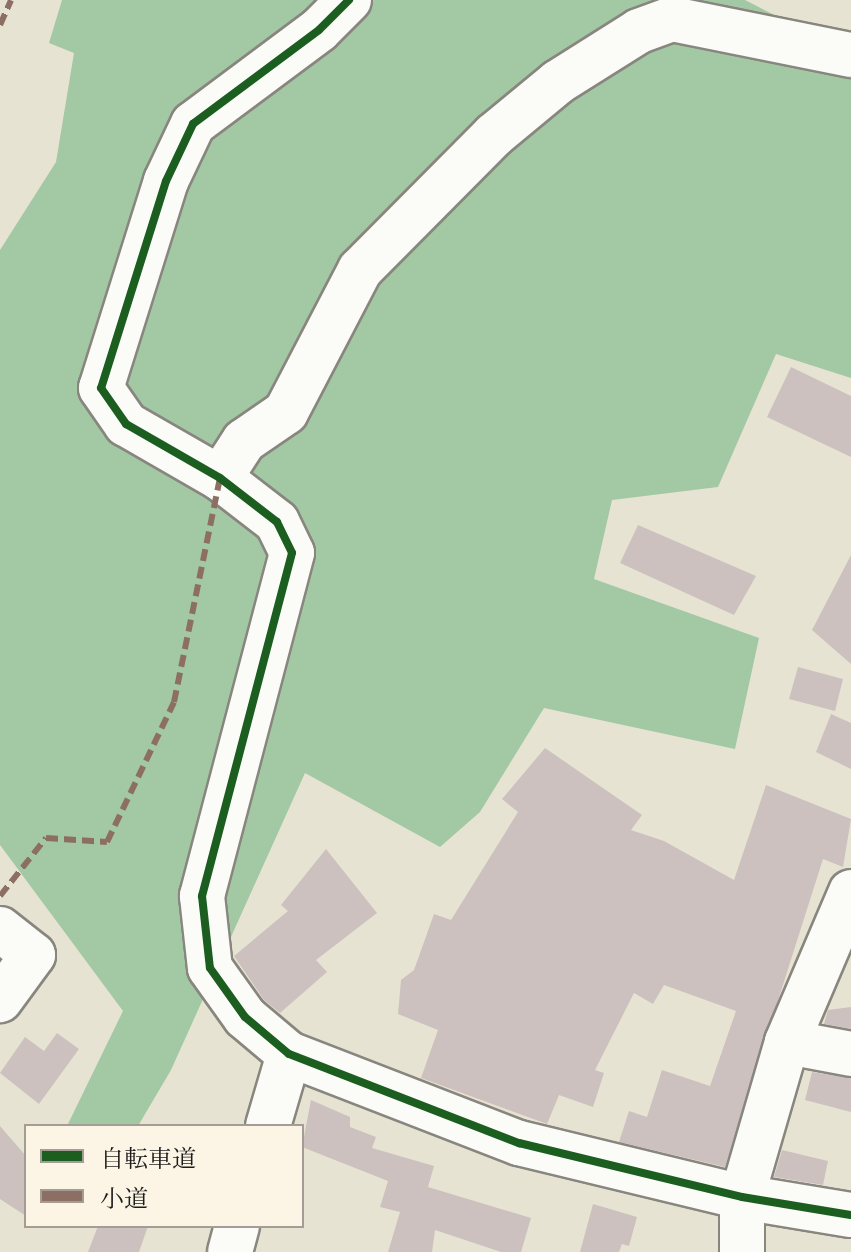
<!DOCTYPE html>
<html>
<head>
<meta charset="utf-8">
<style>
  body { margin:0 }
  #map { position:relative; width:851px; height:1252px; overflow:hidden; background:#e7e3d3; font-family:"IM FELL Great Primer","Noto Serif JP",serif }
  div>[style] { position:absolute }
  .forest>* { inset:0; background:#a2c9a3 }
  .building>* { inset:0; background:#ccc1be }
  .roads { filter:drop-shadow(2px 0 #88867e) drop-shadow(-2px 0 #88867e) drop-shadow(0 2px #88867e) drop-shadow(0 -2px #88867e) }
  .minor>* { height:44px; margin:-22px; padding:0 22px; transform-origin:22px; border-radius:22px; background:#fbfbf8 }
  .quiet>* { height:6px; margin-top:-3px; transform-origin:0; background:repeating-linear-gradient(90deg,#8d6e63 0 12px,transparent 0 18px) }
  .cycleway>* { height:8px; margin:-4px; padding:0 4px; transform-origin:4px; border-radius:4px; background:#1b5e20 }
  span { translate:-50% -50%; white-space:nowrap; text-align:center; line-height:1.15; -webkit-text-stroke:8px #fcf5e5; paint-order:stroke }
  .legend { position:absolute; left:24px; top:1124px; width:280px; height:104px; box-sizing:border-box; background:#fcf5e5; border:2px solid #a29e95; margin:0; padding:10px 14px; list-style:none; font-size:24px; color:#1c1c1c }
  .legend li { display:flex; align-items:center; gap:16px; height:40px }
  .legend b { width:40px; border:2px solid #a29e95 }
</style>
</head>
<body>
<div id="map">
  <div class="forest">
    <div style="clip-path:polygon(62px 0,745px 0,851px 54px,851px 378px,776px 354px,718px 487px,612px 500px,594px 579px,759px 638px,735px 749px,544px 708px,480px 812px,440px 847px,305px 773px,171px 1070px,138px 1126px,67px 1126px,123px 1011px,0 845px,0 250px,56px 162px,74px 53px,49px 43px)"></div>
  </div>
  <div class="building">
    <div style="clip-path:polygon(791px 367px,851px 396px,851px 457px,767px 417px)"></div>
    <div style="clip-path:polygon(638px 525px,756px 576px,734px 615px,620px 563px)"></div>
    <div style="clip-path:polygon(851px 555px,851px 664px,812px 630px)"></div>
    <div style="clip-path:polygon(798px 667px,843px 679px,835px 711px,789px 699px)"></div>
    <div style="clip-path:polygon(831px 714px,851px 723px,851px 769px,816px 752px)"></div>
    <div style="clip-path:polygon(545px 748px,642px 815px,631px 830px,664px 841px,734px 880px,766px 785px,851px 819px,843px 867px,823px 859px,725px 1167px,619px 1142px,629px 1111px,647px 1117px,662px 1070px,710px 1086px,736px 1011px,664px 985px,653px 1004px,634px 993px,595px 1070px,604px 1073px,593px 1107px,559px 1095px,547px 1124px,421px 1078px,438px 1030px,398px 1014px,401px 980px,414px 970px,434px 914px,451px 920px,518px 812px,502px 799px)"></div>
    <div style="clip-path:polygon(326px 849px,377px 913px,316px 960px,327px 972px,280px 1013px,264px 1000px,234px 956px,288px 911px,281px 905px)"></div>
    <div style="clip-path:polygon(851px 1007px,851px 1029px,824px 1024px,828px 1010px)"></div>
    <div style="clip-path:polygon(57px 1033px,79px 1049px,39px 1104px,0 1073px,25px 1037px,44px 1051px)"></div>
    <div style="clip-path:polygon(812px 1072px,851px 1078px,851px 1112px,805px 1100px)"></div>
    <div style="clip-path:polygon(311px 1100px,350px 1117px,350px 1127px,376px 1137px,372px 1148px,434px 1166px,428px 1187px,531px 1218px,521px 1252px,501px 1252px,435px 1230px,432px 1252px,388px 1252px,400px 1212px,380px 1207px,388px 1181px,302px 1147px)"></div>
    <div style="clip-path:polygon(0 1126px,26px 1156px,26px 1216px,0 1199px)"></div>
    <div style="clip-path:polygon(782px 1150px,828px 1161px,823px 1185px,774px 1177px)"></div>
    <div style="clip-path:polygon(593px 1204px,637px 1217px,629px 1246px,622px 1244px,619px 1252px,580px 1252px)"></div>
    <div style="clip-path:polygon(98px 1226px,148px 1226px,139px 1252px,88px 1252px)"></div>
  </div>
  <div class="roads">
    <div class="minor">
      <div style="left:349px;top:0;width:42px;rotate:135deg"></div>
      <div style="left:319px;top:30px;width:157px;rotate:143.3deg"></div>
      <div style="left:193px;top:124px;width:63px;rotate:115.3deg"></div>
      <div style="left:166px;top:181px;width:217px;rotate:107.4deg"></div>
      <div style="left:101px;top:388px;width:44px;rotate:55.2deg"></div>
      <div style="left:126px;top:424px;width:108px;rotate:29.9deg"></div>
      <div style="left:220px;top:478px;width:72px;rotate:37.7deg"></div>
      <div style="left:277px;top:522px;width:34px;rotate:64deg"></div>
      <div style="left:292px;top:553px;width:355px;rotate:104.7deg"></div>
      <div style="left:202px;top:896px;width:72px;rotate:83.7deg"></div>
      <div style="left:210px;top:968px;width:60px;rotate:54.5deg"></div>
      <div style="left:245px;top:1017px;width:57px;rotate:40.1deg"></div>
      <div style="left:289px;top:1054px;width:247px;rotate:21.2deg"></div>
      <div style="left:519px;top:1143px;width:229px;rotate:13.6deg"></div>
      <div style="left:742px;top:1197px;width:110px;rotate:9.4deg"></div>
      <div style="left:220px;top:478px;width:44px;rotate:-57deg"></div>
      <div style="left:244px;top:441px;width:51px;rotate:-34.6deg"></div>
      <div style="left:286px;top:412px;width:160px;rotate:-62.5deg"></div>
      <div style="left:360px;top:270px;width:190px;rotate:-45.2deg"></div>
      <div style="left:494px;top:135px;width:83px;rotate:-39.6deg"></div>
      <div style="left:558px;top:82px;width:96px;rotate:-32.2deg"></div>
      <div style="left:639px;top:31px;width:35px;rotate:-20deg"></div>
      <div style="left:672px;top:19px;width:183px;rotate:11.4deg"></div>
      <div style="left:0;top:929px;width:42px;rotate:38.2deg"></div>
      <div style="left:33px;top:955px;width:56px;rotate:126.3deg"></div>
      <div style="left:787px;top:1042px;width:65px;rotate:10.6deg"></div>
      <div style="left:268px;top:1126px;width:75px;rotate:-73.7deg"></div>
      <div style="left:230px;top:1252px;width:27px;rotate:-75deg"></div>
      <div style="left:742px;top:1252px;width:55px;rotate:-90deg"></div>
      <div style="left:742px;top:1197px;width:161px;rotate:-73.8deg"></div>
      <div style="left:787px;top:1042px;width:163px;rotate:-66.9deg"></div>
    </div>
  </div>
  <div class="quiet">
    <div style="left:0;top:25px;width:27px;rotate:-66deg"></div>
    <div style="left:0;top:896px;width:74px;rotate:-51.6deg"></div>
    <div style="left:46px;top:838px;width:61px;rotate:3.8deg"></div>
    <div style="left:107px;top:842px;width:155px;rotate:-64.4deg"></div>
    <div style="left:174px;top:702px;width:229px;rotate:-78.4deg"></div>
  </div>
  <div class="cycleway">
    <div style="left:349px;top:0;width:42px;rotate:135deg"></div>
    <div style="left:319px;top:30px;width:157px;rotate:143.3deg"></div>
    <div style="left:193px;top:124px;width:63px;rotate:115.3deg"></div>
    <div style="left:166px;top:181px;width:217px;rotate:107.4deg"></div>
    <div style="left:101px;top:388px;width:44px;rotate:55.2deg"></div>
    <div style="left:126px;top:424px;width:108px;rotate:29.9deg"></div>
    <div style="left:220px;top:478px;width:72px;rotate:37.7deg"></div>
    <div style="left:277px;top:522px;width:34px;rotate:64deg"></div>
    <div style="left:292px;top:553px;width:355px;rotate:104.7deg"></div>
    <div style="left:202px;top:896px;width:72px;rotate:83.7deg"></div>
    <div style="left:210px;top:968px;width:60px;rotate:54.5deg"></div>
    <div style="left:245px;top:1017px;width:57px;rotate:40.1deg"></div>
    <div style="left:289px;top:1054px;width:247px;rotate:21.2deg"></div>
    <div style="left:519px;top:1143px;width:229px;rotate:13.6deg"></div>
    <div style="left:742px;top:1197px;width:110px;rotate:9.4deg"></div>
  </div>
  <ul class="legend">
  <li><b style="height:10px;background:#1b5e20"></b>自転車道</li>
  <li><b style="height:10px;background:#8d6e63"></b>小道</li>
  </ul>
</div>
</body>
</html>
